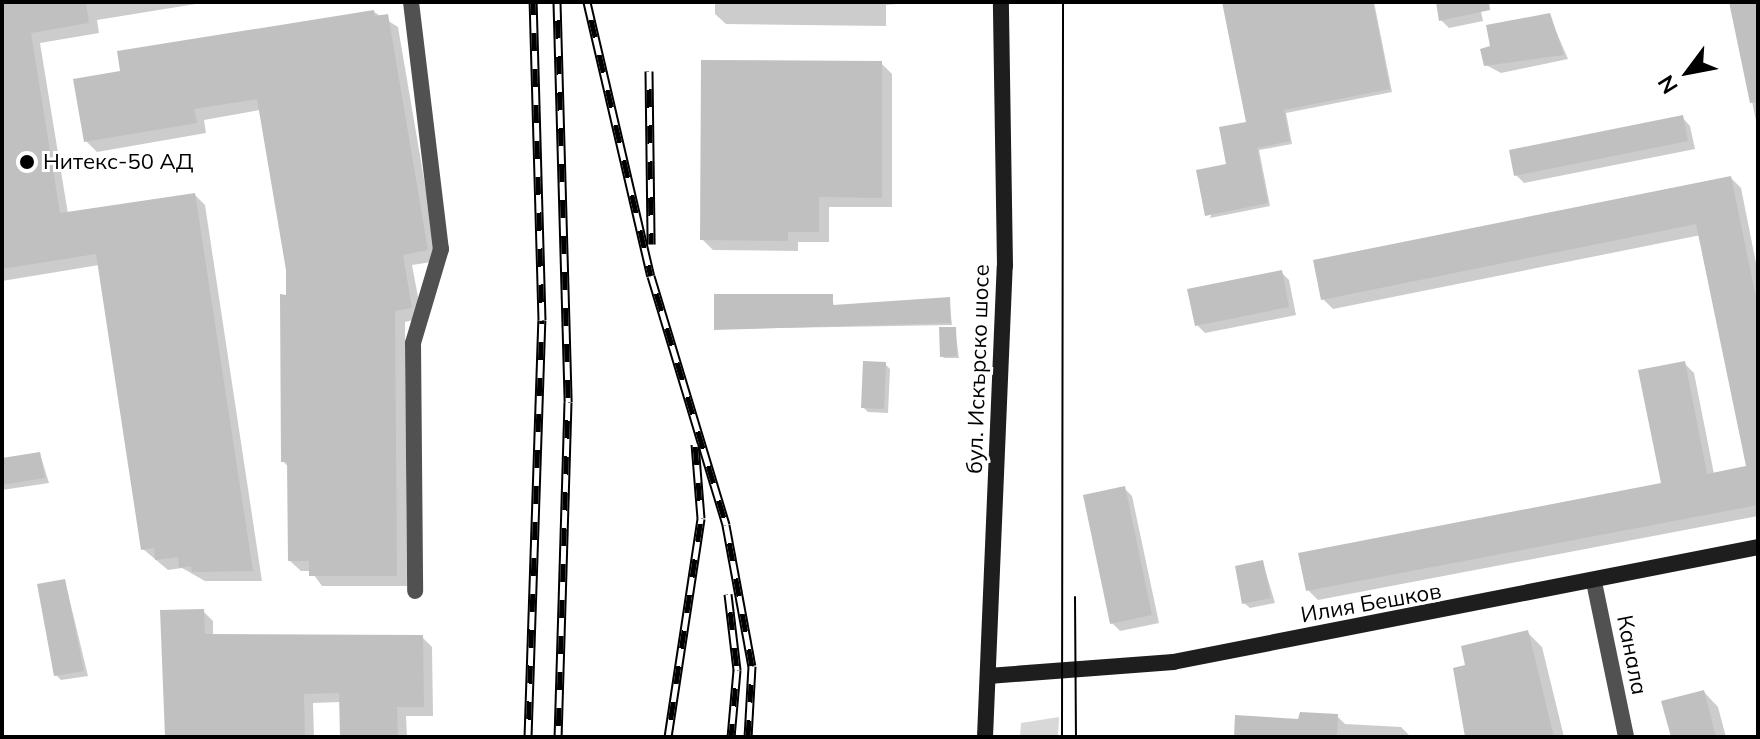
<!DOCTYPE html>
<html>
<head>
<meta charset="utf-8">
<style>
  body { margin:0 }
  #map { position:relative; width:1760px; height:739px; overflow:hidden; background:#fff; font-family:Mulish,sans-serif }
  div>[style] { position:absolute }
  .green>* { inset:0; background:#d8d8d8 }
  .shadow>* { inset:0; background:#0003 }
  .building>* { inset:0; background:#c0c0c0 }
  .street>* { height:16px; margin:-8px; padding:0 8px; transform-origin:8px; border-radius:8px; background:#515151 }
  .secondary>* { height:16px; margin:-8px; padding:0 8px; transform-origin:8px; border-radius:8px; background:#1e1e1e }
  .tram>* { height:2px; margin:-1px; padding:0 1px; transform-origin:1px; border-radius:1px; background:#000 }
  .rail>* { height:9px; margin-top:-4.5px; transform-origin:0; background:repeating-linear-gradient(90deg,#fff 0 18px,#000 0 36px); box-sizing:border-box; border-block:2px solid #000 }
  .dots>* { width:22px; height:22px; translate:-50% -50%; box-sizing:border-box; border:4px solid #fff; border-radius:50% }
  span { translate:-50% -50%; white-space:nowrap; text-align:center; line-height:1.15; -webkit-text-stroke:6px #fff; paint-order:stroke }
  .poi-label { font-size:22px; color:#000 }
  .left { translate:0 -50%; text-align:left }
  .street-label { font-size:22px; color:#000 }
  .frame { position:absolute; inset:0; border:4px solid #000; pointer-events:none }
  .north { position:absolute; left:1648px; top:32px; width:80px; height:80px; -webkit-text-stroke:6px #fff; paint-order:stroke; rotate:238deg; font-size:22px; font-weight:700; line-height:32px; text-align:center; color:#000 }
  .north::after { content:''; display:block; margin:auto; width:28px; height:36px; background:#000; clip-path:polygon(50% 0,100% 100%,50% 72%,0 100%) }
</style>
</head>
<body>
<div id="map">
  <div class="green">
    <div style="clip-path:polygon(1059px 717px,1058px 737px,1020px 737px,1021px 723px)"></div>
  </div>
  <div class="shadow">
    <div style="clip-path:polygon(2px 2px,208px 2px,97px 20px,99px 33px,40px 43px,68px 214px,195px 195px,205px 205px,262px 581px,205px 581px,182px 568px,168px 570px,143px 549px,99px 265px,2px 281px)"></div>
    <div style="clip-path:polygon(715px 2px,920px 2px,886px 5px,886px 26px,726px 24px,715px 14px)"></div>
    <div style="clip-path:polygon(1224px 2px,1374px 2px,1392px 92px,1286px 113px,1292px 144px,1259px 150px,1270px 206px,1210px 218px,1248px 124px)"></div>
    <div style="clip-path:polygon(1438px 2px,1479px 2px,1483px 21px,1449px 28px,1441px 20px)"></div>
    <div style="clip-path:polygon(1731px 2px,1758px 2px,1758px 130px)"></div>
    <div style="clip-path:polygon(374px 12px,398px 27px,438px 261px,412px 265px,422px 318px,405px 322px,407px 586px,322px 586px,311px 571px,301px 571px,290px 561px,289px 468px,283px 461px,288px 270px,260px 110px,204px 120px,206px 133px,97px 152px,86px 141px,122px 73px)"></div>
    <div style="clip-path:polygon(1549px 15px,1568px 59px,1501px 73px,1486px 65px)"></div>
    <div style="clip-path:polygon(881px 63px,892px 74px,892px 207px,829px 207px,829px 242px,798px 242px,798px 251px,713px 250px,702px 239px)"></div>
    <div style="clip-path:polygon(1682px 117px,1690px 126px,1695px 149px,1524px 183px,1516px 175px)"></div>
    <div style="clip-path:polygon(1731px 178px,1741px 188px,1758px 273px,1758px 516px,1318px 600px,1308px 590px,1663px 484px,1684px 363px,1694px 373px,1714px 474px,1748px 467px,1701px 235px,1333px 309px,1323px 299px)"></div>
    <div style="clip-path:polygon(1281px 272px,1289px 280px,1296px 315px,1205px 333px,1197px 325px)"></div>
    <div style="clip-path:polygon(832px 296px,834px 307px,949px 299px,952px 325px,716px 329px)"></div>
    <div style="clip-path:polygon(955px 329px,959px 358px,944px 358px,942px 356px)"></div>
    <div style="clip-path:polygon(885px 364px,890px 369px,888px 413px,868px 412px,863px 407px)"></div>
    <div style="clip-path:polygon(40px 454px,49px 483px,2px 490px,2px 460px)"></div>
    <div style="clip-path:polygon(1124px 488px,1132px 496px,1159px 623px,1120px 631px,1112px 623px)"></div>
    <div style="clip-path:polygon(1263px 563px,1275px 603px,1250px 608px,1244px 603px)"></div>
    <div style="clip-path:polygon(65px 581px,88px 676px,61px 680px,56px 675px)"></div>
    <div style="clip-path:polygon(203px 611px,213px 621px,213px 636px,422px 637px,432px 647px,433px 716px,406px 716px,407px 737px,342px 737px,341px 702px,313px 703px,314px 737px,167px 737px)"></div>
    <div style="clip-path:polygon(1527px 632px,1542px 647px,1564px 737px,1469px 737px,1468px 666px)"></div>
    <div style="clip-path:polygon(1704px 692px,1718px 707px,1726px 737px,1673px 737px)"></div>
    <div style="clip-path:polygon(1337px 716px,1345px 724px,1401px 727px,1411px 737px,1236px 737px)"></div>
  </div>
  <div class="building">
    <div style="clip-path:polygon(2px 2px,86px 2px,89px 23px,31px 33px,60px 213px,195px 193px,253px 571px,192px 572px,191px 566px,179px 568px,178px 557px,155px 560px,154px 548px,141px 550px,96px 254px,2px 269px)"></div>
    <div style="clip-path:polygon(1222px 2px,1373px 2px,1390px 89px,1284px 110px,1290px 141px,1257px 148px,1268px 203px,1205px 216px,1196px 170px,1226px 164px,1219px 127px,1246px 122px)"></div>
    <div style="clip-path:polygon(1436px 2px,1489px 2px,1490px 10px,1439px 21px)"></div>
    <div style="clip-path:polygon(1729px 2px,1758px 2px,1758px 102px,1750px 103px)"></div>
    <div style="clip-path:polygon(374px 10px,375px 16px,388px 14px,428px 250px,403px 255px,412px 308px,395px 311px,397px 576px,309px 576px,309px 561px,288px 561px,287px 462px,281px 462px,280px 294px,286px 295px,286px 270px,257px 99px,194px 109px,197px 123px,84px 142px,73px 79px,120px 71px,117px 51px)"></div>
    <div style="clip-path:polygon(1550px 13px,1564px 55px,1484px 66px,1480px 49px,1490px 46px,1486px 25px)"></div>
    <div style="clip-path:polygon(701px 60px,882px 61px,882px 198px,819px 197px,819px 232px,788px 232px,788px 241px,700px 240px)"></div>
    <div style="clip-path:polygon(1683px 115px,1688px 141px,1514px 176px,1509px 150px)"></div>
    <div style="clip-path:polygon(1731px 176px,1758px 308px,1758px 505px,1306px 591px,1298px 553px,1661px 483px,1638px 370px,1685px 361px,1707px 474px,1746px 466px,1696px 224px,1321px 300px,1313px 260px)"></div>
    <div style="clip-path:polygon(1282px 270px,1289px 307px,1195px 326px,1187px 289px)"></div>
    <div style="clip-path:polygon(714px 294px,833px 294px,833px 305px,950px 297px,951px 323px,714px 330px)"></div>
    <div style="clip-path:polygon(939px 327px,956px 327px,957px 356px,940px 357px)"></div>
    <div style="clip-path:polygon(863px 361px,886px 362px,884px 409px,861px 408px)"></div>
    <div style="clip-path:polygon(40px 452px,45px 478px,2px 485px,2px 458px)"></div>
    <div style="clip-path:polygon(1125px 486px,1152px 615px,1110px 624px,1083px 495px)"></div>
    <div style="clip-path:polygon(1263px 560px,1271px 598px,1242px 604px,1235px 566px)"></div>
    <div style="clip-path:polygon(65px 579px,84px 671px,54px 676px,37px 584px)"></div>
    <div style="clip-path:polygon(204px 609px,205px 634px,423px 635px,424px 707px,397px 707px,398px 737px,340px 737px,339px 693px,304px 694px,305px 737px,165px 737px,160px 610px)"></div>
    <div style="clip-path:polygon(1528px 630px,1554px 737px,1465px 737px,1453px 668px,1465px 665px,1461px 646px)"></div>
    <div style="clip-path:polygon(1704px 690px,1716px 737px,1671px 737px,1661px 701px)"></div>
    <div style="clip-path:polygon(1300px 712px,1338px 714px,1337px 737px,1234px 737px,1235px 715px,1298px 719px)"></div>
  </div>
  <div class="street">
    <div style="left:411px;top:2px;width:249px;rotate:83.1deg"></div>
    <div style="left:441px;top:249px;width:98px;rotate:106.6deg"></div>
    <div style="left:413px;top:343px;width:248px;rotate:89.5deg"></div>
    <div style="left:1594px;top:582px;width:158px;rotate:78.3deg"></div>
  </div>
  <div class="secondary">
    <div style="left:988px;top:676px;width:186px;rotate:-4.3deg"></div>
    <div style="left:1173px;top:662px;width:596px;rotate:-11.12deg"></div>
    <div style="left:985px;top:737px;width:471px;rotate:-87.6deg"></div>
    <div style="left:1005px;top:266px;width:264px;rotate:-90.9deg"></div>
  </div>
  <div class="tram">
    <div style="left:1075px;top:597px;width:140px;rotate:89.6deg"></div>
    <div style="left:1062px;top:737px;width:735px;rotate:-89.92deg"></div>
  </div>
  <div class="rail">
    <div style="left:557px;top:2px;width:400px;rotate:88.4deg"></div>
    <div style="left:568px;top:402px;width:335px;rotate:91.7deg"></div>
    <div style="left:587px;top:2px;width:281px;rotate:76.9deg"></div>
    <div style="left:651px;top:276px;width:260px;rotate:73.2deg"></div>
    <div style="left:726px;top:525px;width:143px;rotate:79.6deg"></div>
    <div style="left:752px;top:666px;width:71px;rotate:93.2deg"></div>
    <div style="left:649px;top:71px;width:173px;rotate:89.3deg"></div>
    <div style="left:728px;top:594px;width:77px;rotate:83.2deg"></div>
    <div style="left:737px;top:670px;width:67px;rotate:95.1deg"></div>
    <div style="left:528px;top:737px;width:417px;rotate:-88.1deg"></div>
    <div style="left:542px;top:320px;width:318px;rotate:-91.6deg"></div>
    <div style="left:668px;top:737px;width:221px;rotate:-81.4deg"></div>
    <div style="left:701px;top:518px;width:74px;rotate:-94.6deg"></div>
  </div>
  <div class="dots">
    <div style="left:27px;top:162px;background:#000"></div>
  </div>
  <div class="poi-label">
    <span class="left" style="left:43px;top:162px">Нитекс-50 АД</span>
  </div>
  <div class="street-label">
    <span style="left:978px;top:369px;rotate:-88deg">бул. Искърско шосе</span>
    <span style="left:1371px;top:603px;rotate:-10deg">Илия Бешков</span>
    <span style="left:1632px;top:655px;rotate:79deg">Канала</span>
  </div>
  <div class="frame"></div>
  <div class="north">N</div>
</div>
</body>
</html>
